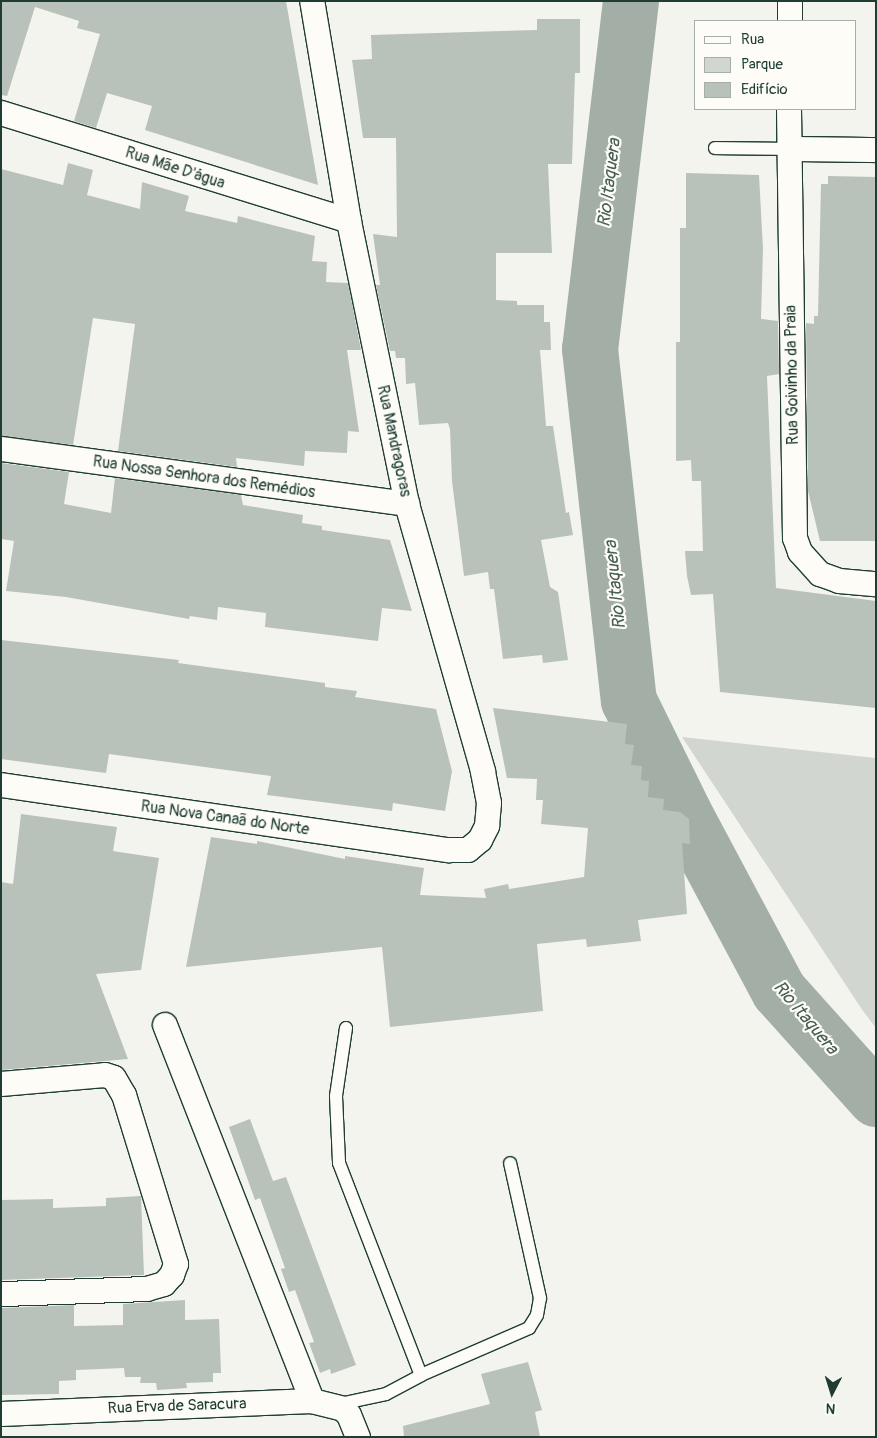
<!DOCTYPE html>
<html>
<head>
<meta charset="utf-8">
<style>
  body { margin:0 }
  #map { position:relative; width:877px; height:1438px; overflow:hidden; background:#f4f4ef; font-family:Pangolin,sans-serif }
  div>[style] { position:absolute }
  .green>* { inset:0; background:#d1d6d1 }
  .river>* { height:56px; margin:-28px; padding:0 28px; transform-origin:28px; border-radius:28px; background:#a3aea7 }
  .building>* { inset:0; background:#b9c1bb }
  .roads { filter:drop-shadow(1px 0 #1f3d34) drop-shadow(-1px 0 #1f3d34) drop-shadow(0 1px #1f3d34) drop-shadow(0 -1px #1f3d34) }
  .lane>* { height:12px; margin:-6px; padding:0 6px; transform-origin:6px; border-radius:6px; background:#fdfcf7 }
  .street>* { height:24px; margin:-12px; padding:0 12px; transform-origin:12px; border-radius:12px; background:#fdfcf7 }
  span { translate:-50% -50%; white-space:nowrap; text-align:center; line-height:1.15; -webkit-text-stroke:4.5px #fdfcf7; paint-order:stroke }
  .street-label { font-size:16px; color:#1f3d34 }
  .water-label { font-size:18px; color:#475f56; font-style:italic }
  .frame { position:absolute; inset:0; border:2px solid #1f3d34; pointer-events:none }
  .legend { position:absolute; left:694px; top:20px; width:162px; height:90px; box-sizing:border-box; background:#fdfcf7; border:1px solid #a4b0a9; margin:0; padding:6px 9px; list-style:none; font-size:15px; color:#1f3d34 }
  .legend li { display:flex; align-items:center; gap:10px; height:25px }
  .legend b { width:25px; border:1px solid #a4b0a9 }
  .north { position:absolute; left:807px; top:1368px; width:50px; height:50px; -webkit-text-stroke:4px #fdfcf7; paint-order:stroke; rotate:185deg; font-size:14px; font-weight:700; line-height:20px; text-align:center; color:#1f3d34 }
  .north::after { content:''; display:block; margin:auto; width:18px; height:22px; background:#1f3d34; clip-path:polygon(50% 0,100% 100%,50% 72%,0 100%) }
</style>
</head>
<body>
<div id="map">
  <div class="green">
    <div style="clip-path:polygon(682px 737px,876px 758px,876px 1028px,863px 1011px)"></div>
  </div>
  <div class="river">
    <div style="left:631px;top:1px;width:350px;rotate:96.7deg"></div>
    <div style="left:590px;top:349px;width:354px;rotate:83.7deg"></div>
    <div style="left:629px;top:701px;width:125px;rotate:63.8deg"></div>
    <div style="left:684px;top:813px;width:202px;rotate:61.9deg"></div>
    <div style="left:779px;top:991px;width:145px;rotate:48.1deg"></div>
  </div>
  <div class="building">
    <div style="clip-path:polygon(1px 1px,286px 1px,318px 185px,145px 130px,152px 106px,107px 93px,96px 128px,74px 121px,100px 34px,77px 28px,79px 21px,35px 7px,7px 96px,1px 95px)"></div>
    <div style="clip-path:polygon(537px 19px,580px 19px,580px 73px,575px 73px,572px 164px,548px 164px,552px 253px,496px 253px,496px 300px,517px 301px,517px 305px,544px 305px,544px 322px,550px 322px,551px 350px,540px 350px,546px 426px,553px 426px,566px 513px,569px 512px,573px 535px,541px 540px,550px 587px,558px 592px,568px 660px,543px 663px,542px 655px,503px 659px,494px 589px,490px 589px,488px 572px,464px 576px,452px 481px,450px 429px,448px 423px,419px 425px,415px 383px,406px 384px,405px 358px,396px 358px,395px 351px,390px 351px,376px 285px,380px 285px,373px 234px,397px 237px,396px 138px,363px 138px,352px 60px,372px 59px,371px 35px,537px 30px)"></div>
    <div style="clip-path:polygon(68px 163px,93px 170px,87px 195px,140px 209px,142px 182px,189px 196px,185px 211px,237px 223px,238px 216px,315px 236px,312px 261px,327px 262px,326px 282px,348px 283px,361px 350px,347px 350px,359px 432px,348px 431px,347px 453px,305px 451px,304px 466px,236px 458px,237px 467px,118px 451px,135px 324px,93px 318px,73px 445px,1px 436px,1px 169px,63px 185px)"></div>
    <div style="clip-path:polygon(686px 173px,759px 175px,763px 249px,761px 319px,778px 321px,779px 374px,767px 376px,776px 588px,876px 601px,876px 708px,720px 692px,713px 594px,691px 595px,687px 576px,685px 551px,703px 551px,701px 481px,692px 481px,691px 460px,676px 461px,676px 342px,680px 342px,680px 228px,686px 228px)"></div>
    <div style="clip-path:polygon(828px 176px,876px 177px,876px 541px,820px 541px,808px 491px,806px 323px,814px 324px,814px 316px,818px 316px,821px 184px,828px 184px)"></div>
    <div style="clip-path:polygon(1px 463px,69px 472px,64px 504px,111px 513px,115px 478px,241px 495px,243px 505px,303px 515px,302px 523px,322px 526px,322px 530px,390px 540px,412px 611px,382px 608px,378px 641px,265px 627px,266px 613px,218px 607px,217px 620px,190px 616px,189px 619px,66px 597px,6px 591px,14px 541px,1px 539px)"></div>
    <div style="clip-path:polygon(1px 640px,179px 660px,178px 663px,325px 683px,325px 687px,357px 691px,355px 697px,436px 709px,452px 771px,445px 811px,393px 803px,392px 811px,267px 795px,271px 776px,109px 754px,106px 773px,1px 759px)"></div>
    <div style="clip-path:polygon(493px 708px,627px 724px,625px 744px,634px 745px,631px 765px,642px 766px,641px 780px,649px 781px,648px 797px,664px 799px,663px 810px,680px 812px,689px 819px,690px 844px,682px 843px,687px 914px,638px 920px,641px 941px,587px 947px,586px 939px,537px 944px,543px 1011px,390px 1027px,382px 947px,186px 967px,211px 837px,257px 844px,257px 841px,345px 859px,345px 856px,424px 868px,420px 895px,486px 898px,484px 889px,508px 884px,509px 889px,584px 877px,588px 828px,541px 824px,543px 800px,536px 800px,537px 779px,507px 778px)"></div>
    <div style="clip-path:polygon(21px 814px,117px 827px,113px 851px,159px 858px,141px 970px,96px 974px,128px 1059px,1px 1070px,1px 882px,13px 884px)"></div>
    <div style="clip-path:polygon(250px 1119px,273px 1181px,286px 1177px,356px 1365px,331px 1374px,330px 1369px,320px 1373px,309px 1343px,314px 1342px,295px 1290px,289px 1292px,281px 1269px,285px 1268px,260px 1198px,255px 1200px,229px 1127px)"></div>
    <div style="clip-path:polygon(141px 1196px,144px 1275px,1px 1280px,1px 1200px,53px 1199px,53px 1208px,106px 1206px,106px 1198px)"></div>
    <div style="clip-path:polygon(185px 1300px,185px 1320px,219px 1319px,221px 1373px,213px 1373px,213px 1382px,186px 1383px,187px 1388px,157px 1390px,156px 1383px,140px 1383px,141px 1377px,125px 1377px,124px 1368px,76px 1370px,76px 1380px,59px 1381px,59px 1394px,1px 1395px,1px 1308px,74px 1305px,74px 1326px,123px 1325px,123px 1304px)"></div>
    <div style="clip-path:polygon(528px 1362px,542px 1410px,535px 1412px,540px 1437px,404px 1437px,403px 1426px,490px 1404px,481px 1374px)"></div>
  </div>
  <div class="roads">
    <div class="lane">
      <div style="left:715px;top:148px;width:74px;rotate:0.8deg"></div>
      <div style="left:346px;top:1028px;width:69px;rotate:98.4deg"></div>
      <div style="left:336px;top:1096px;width:67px;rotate:87.4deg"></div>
      <div style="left:339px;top:1163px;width:227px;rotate:68.9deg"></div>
      <div style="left:335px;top:1405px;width:52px;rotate:-12.2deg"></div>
      <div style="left:386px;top:1394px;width:40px;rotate:-28deg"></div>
      <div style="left:421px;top:1375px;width:118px;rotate:-23.5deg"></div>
      <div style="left:529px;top:1328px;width:15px;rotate:-58deg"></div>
      <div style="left:537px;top:1315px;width:17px;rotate:-80deg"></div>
      <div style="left:540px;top:1298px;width:138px;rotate:-102.5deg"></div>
    </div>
    <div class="street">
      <div style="left:790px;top:21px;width:20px;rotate:-90deg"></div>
      <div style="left:789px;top:109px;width:429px;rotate:89.2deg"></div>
      <div style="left:795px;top:538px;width:15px;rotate:70deg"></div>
      <div style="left:800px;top:552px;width:30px;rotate:48deg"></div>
      <div style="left:820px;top:574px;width:20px;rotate:20deg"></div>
      <div style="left:839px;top:581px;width:37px;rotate:5deg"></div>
      <div style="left:1px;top:113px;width:364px;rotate:17.2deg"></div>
      <div style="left:789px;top:149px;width:87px;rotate:0.7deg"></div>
      <div style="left:1px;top:449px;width:410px;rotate:7.7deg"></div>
      <div style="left:1px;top:785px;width:453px;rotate:8.3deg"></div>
      <div style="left:449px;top:850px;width:19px"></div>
      <div style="left:468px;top:850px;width:16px;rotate:-40deg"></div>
      <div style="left:480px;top:840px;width:16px;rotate:-63deg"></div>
      <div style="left:487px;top:826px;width:23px;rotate:-85deg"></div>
      <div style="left:489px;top:803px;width:33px;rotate:-101deg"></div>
      <div style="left:483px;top:771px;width:278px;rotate:-105.9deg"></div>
      <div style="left:407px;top:504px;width:289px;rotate:-101.6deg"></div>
      <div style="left:349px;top:221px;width:223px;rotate:-99.5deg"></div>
      <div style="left:165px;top:1025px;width:404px;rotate:68.6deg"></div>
      <div style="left:1px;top:1084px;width:104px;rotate:-4.9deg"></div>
      <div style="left:105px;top:1075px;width:9px;rotate:18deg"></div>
      <div style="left:114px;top:1078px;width:20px;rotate:60deg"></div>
      <div style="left:124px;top:1095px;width:177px;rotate:72.9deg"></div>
      <div style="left:176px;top:1264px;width:12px;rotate:110deg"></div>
      <div style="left:172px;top:1275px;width:12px;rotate:132deg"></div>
      <div style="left:164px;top:1284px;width:18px;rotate:164deg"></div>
      <div style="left:147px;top:1289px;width:146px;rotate:178deg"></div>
      <div style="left:1px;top:1414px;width:311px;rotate:-2.4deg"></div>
      <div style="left:312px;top:1401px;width:32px;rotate:14deg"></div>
      <div style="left:343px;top:1409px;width:8px;rotate:45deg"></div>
      <div style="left:349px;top:1415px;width:24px;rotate:68deg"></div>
    </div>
  </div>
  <div class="street-label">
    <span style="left:175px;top:168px;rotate:18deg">Rua Mãe D'água</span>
    <span style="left:792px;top:375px;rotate:-91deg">Rua Goivinho da Praia</span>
    <span style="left:394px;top:441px;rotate:78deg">Rua Mandragoras</span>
    <span style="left:204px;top:477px;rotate:8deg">Rua Nossa Senhora dos Remédios</span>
    <span style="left:225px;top:818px;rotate:8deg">Rua Nova Canaã do Norte</span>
    <span style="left:177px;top:1406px;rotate:-2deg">Rua Erva de Saracura</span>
  </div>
  <div class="water-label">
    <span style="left:610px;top:183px;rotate:-83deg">Rio Itaquera</span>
    <span style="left:616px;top:585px;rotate:-96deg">Rio Itaquera</span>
    <span style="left:805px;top:1018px;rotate:50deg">Rio Itaquera</span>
  </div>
  <div class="frame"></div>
  <ul class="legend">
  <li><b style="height:6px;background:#fdfcf7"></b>Rua</li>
  <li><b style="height:14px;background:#d1d6d1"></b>Parque</li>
  <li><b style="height:14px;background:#b9c1bb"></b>Edifício</li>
  </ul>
  <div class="north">N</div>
</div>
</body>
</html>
